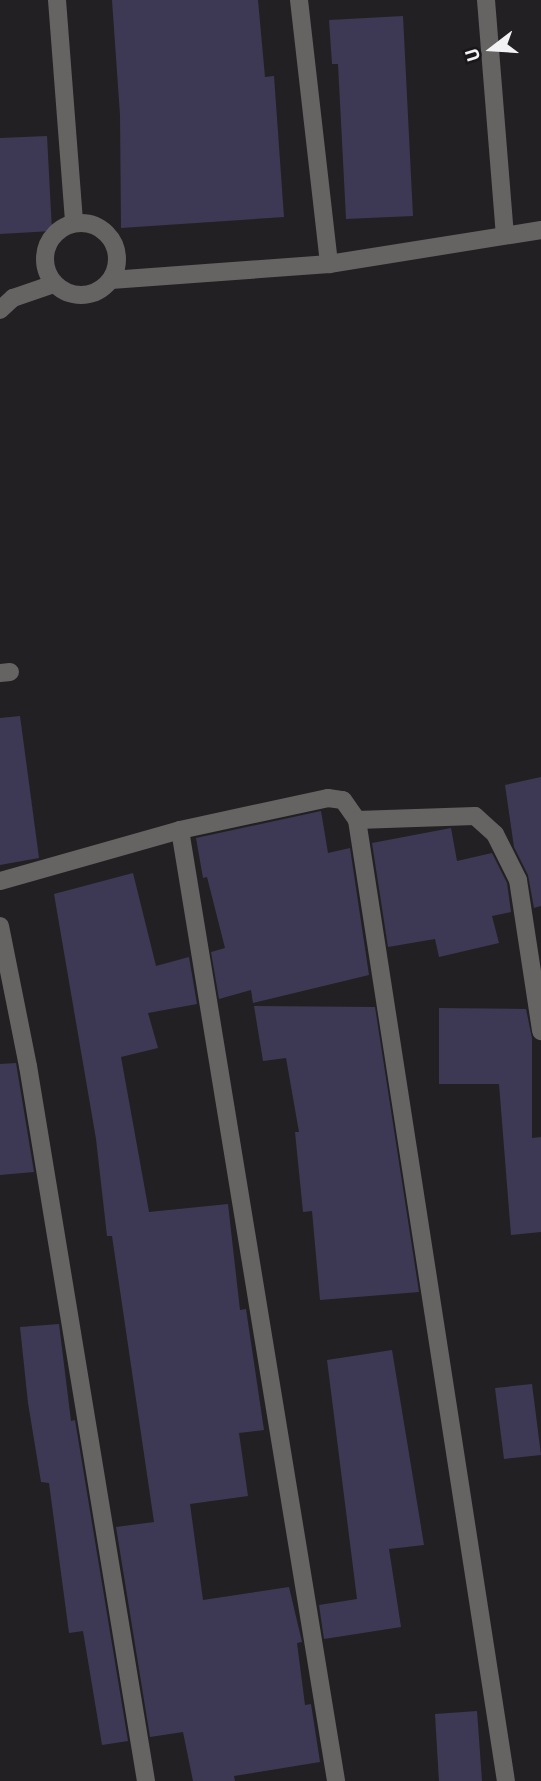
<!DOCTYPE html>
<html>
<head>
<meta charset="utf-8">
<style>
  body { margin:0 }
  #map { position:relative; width:541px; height:1781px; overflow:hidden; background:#222023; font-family:"Titillium Web",sans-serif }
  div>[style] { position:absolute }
  .building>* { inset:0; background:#3d3954 }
  .minor>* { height:18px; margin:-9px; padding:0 9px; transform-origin:9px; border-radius:9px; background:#656463 }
  .minor>.ring { margin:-9px; padding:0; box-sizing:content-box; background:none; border:18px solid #656463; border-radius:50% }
  span { translate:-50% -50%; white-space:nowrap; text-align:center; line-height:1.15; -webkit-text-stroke:5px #19171a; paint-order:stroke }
  .north { position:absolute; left:457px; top:14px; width:70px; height:70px; -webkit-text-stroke:5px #19171a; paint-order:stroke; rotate:253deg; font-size:19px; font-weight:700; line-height:28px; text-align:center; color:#f2f1f3 }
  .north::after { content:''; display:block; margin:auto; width:24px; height:32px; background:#f2f1f3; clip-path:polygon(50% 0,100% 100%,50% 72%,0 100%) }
</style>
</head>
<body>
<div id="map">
  <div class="building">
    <div style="clip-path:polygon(112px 0,258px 0,265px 77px,274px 76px,284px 217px,121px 228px,120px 115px)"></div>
    <div style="clip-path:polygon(403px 16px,413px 216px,346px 219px,338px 64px,332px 64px,329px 20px)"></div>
    <div style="clip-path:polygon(47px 136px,52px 231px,0 234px,0 138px)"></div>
    <div style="clip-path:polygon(20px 716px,39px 858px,0 865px,0 718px)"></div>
    <div style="clip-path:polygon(541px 777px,541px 906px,534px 908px,528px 875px,514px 847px,505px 785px)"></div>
    <div style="clip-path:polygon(321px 811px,328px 853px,350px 848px,369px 975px,253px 1003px,251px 990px,219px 999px,211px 952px,225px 948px,207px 877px,203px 878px,196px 838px)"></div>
    <div style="clip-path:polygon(451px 828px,457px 861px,492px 853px,507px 883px,511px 912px,492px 916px,499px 943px,439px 957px,435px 939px,388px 947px,372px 843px)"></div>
    <div style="clip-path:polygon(133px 873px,156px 966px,189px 957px,197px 1004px,148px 1013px,158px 1048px,121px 1057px,149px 1212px,228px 1204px,240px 1310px,246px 1309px,264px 1430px,239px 1433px,248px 1496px,190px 1504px,203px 1600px,289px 1587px,302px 1642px,297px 1643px,305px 1705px,311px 1704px,320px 1762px,234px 1776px,235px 1781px,193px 1781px,183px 1732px,150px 1737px,116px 1527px,154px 1522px,112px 1236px,107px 1236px,96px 1139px,54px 894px)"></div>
    <div style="clip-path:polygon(254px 1006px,375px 1007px,419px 1292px,320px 1300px,312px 1211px,303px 1212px,295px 1132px,299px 1132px,286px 1058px,263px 1061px)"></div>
    <div style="clip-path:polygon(439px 1008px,526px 1009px,532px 1038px,532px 1138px,541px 1137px,541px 1232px,511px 1235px,499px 1084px,439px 1084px)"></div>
    <div style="clip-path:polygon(16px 1063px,34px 1172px,0 1175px,0 1064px)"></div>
    <div style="clip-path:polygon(59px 1324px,71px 1421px,75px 1420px,128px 1741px,102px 1745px,83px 1631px,69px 1633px,49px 1483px,41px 1482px,28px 1403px,20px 1327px)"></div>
    <div style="clip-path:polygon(392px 1350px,424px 1545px,389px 1549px,401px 1627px,324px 1639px,319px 1605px,357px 1599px,327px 1360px)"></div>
    <div style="clip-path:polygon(532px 1384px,541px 1455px,504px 1459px,495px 1388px)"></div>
    <div style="clip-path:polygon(477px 1711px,482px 1781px,439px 1781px,435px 1714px)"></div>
  </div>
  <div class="minor">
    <div style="left:57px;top:0;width:224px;rotate:85.6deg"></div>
    <div style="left:299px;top:0;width:266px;rotate:83.5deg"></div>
    <div style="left:486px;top:0;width:236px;rotate:85.4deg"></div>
    <div class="ring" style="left:45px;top:223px;width:54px;height:54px"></div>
    <div style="left:111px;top:280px;width:219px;rotate:-4.2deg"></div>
    <div style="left:329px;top:264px;width:215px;rotate:-9.1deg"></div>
    <div style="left:0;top:310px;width:18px;rotate:-43deg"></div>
    <div style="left:13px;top:298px;width:43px;rotate:-18.9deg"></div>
    <div style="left:0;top:673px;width:10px;rotate:-6deg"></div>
    <div style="left:357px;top:820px;width:118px;rotate:-1.9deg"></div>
    <div style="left:475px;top:816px;width:27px;rotate:42deg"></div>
    <div style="left:495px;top:834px;width:51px;rotate:63.4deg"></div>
    <div style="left:518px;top:880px;width:153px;rotate:81.3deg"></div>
    <div style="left:180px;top:830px;width:964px;rotate:80.68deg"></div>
    <div style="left:0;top:881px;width:187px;rotate:-15.8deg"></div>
    <div style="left:180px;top:830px;width:151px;rotate:-12.2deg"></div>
    <div style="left:328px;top:798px;width:15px;rotate:8deg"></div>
    <div style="left:343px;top:800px;width:24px;rotate:55deg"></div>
    <div style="left:357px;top:820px;width:972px;rotate:81.19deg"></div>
    <div style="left:0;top:926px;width:143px;rotate:78.7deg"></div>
    <div style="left:28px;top:1066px;width:725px;rotate:80.63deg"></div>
  </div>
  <div class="north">U</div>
</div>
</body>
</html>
